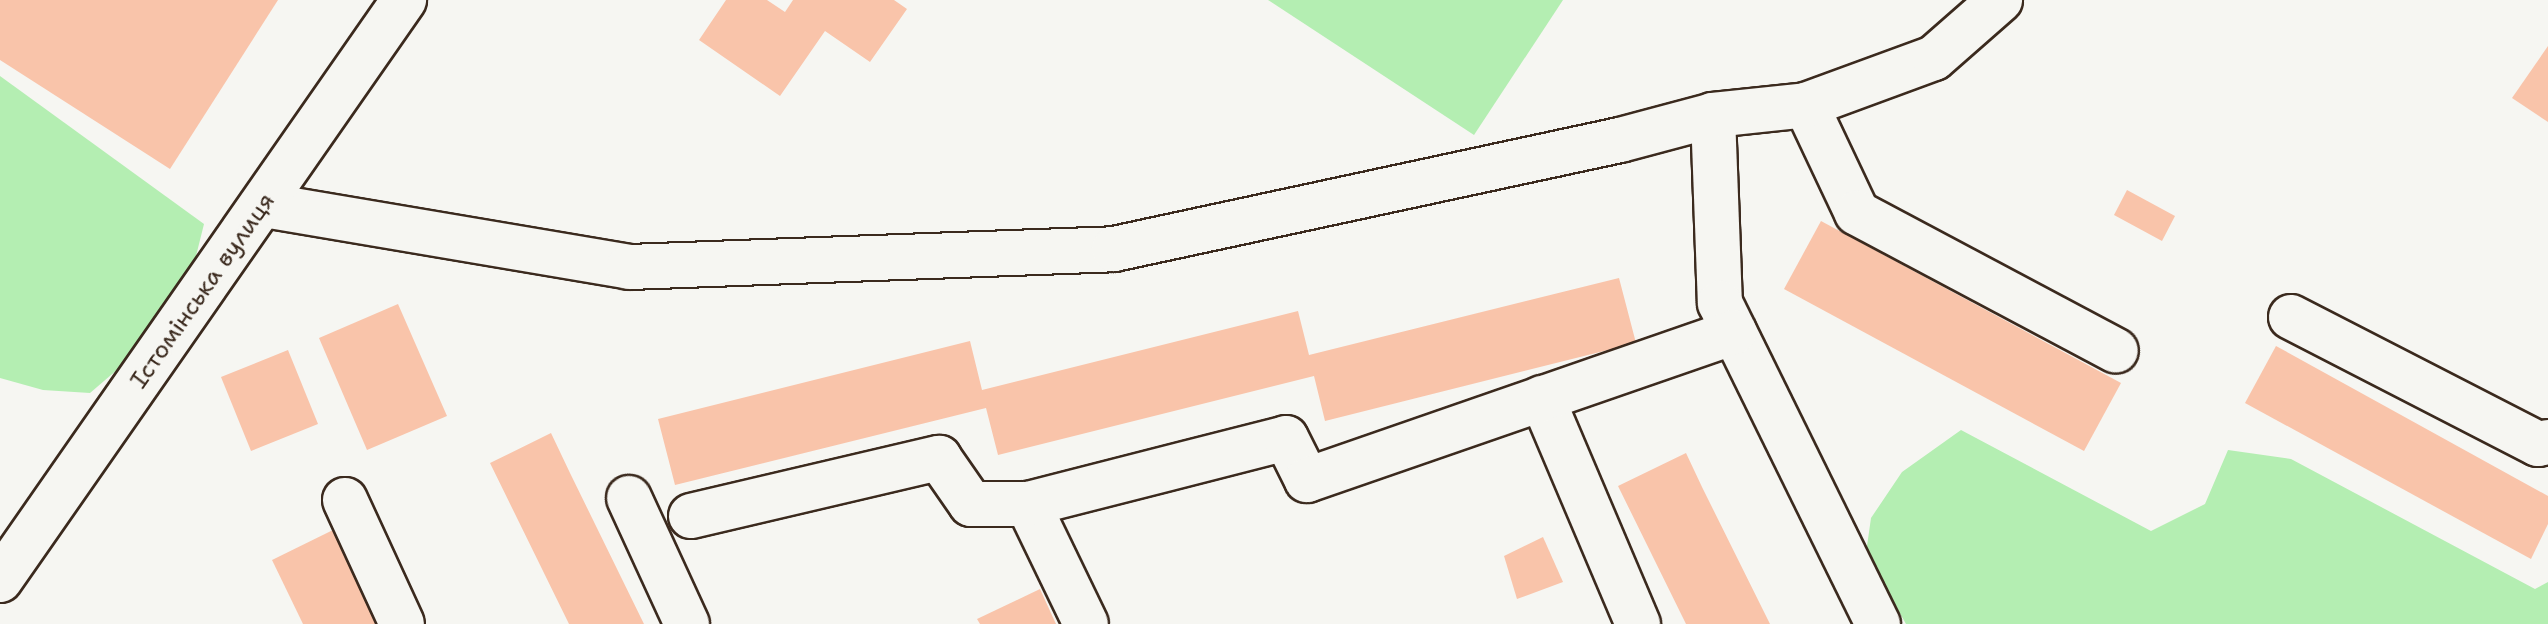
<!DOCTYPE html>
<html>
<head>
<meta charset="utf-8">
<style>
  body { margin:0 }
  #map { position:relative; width:2548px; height:624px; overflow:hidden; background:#f6f6f2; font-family:"Shantell Sans",sans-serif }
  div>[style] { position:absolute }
  .green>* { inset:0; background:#b4eeb2 }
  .building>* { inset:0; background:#f9c4aa }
  .roads { filter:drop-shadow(2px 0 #3b2a1e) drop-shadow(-2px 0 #3b2a1e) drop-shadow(0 2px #3b2a1e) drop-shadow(0 -2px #3b2a1e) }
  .minor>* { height:44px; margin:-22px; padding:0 22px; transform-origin:22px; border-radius:22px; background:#f6f6f2 }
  span { translate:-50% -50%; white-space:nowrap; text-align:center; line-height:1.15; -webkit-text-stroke:6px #f6f6f2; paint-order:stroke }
  .street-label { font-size:24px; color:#3b2a1e }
</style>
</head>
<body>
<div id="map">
  <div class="green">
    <div style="clip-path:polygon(1268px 0,1563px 0,1474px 135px)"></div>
    <div style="clip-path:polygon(0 76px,204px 224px,194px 264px,118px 369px,90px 393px,43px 390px,0 378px)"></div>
    <div style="clip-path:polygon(1961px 430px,2151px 531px,2205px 504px,2228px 450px,2291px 459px,2535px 589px,2548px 582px,2548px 624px,1906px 624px,1866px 553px,1871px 518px,1902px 472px)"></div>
  </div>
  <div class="building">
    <div style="clip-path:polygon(0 0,278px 0,170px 169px,0 60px)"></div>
    <div style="clip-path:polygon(726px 0,767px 0,785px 12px,793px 0,894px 0,907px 9px,870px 62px,825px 31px,780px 96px,699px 40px)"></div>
    <div style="clip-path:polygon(2548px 46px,2548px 122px,2512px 98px)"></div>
    <div style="clip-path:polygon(2127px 190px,2175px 216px,2162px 241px,2114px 215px)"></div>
    <div style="clip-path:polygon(1821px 221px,2121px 383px,2084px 451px,1784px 289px)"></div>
    <div style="clip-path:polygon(1619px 278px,1636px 343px,1325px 421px,1314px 376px,998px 455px,986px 408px,675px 485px,658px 419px,970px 341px,982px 390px,1298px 311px,1309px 355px)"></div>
    <div style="clip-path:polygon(398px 304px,447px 416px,367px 450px,319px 338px)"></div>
    <div style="clip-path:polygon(2276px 346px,2548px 496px,2548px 524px,2531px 559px,2245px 403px)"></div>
    <div style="clip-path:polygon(288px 350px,318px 424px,251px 451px,221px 377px)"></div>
    <div style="clip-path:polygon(551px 433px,570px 473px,644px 624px,569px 624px,490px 463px)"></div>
    <div style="clip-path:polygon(1686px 453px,1702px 487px,1770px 624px,1686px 624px,1618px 486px)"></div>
    <div style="clip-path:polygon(333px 530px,379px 624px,303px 624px,272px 560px)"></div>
    <div style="clip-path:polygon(1543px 537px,1563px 582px,1517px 599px,1504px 556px)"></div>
    <div style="clip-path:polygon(1040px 589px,1056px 624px,980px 624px,977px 619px)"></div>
  </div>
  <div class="roads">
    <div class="minor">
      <div style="left:1806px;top:105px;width:119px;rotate:64.7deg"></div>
      <div style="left:1857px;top:213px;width:293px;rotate:28deg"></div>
      <div style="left:1713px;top:115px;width:188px;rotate:87.9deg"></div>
      <div style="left:1720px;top:303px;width:358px;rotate:63.8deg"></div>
      <div style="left:264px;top:205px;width:370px;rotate:9.6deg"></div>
      <div style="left:629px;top:267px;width:485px;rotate:-2.1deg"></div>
      <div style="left:1114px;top:249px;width:518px;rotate:-12.16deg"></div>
      <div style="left:1620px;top:140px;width:96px;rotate:-15deg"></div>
      <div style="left:1713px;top:115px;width:94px;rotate:-6.1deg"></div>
      <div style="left:1806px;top:105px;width:136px;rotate:-20.2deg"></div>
      <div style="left:1934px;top:58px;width:88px;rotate:-41.3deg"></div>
      <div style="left:2291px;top:317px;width:278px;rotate:27.2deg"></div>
      <div style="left:2538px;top:444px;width:10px;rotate:-11deg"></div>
      <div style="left:1542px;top:398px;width:246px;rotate:67deg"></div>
      <div style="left:629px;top:498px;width:139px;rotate:65.3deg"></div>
      <div style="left:345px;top:500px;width:136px;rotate:65.3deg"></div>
      <div style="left:1028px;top:504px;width:133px;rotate:64.2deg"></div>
      <div style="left:691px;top:516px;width:255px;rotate:-13.2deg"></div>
      <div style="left:939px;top:458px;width:56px;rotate:55.2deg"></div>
      <div style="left:971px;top:504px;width:57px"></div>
      <div style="left:1028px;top:504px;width:266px;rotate:-14.3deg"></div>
      <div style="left:1286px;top:438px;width:47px;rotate:63.4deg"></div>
      <div style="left:1307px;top:480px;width:452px;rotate:-19.1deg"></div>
      <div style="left:0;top:580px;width:707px;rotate:-55.14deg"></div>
    </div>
  </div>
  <div class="street-label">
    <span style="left:203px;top:291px;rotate:-55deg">Істомінська вулиця</span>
  </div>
</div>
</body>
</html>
